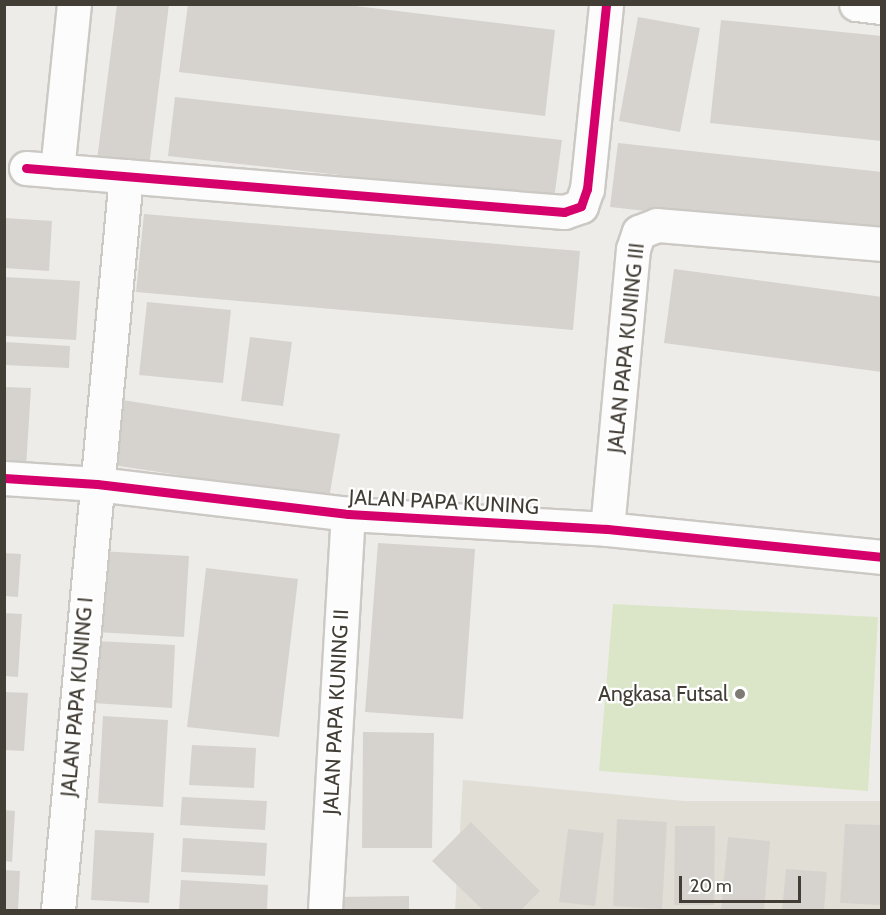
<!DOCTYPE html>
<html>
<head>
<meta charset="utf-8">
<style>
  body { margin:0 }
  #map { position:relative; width:886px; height:915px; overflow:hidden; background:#eeece8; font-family:Cabin,sans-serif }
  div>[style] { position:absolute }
  .residential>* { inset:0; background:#e1ded5 }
  .green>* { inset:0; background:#dbe6c9 }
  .building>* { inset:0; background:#d6d3cf }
  .roads { filter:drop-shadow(2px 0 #ccc9c5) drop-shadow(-2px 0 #ccc9c5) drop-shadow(0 2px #ccc9c5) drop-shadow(0 -2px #ccc9c5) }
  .street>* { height:33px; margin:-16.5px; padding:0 16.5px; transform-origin:16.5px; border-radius:16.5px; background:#fcfcfc }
  .cycleway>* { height:9px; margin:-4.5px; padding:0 4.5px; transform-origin:4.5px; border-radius:4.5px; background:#d6006c }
  .dots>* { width:16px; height:16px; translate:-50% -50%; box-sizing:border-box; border:3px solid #fff; border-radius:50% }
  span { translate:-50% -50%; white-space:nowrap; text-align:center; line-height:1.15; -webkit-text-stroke:4.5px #fff; paint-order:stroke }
  .street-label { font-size:21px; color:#423d35 }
  .poi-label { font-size:21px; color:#423d35 }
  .right { translate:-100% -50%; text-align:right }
  .frame { position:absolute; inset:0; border:6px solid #423d35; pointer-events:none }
  .scale { position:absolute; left:679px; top:876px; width:122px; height:27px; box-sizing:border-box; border:3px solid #423d35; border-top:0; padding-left:8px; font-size:18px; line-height:21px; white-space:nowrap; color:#423d35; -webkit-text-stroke:4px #fff; paint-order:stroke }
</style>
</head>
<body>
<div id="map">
  <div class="residential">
    <div style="clip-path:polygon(463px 780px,684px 801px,881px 801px,881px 910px,455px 910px)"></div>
  </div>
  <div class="green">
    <div style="clip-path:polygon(613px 604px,878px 617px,868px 791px,599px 771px)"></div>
  </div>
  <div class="building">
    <div style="clip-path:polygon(117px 4px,169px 4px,149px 166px,97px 160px)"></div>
    <div style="clip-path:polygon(188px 4px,339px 4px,555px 30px,545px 116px,179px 72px)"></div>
    <div style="clip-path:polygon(638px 17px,700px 28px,680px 132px,619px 121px)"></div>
    <div style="clip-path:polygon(721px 20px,882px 36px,882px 141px,710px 123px)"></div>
    <div style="clip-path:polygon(175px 97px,562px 140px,554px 199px,168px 156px)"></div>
    <div style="clip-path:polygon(618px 143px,882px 172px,882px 237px,610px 207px)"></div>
    <div style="clip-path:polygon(144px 214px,580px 251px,573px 330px,136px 292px)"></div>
    <div style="clip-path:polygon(5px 218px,52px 221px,49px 271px,4px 268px)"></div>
    <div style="clip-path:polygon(674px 269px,882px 297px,882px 372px,664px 343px)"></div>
    <div style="clip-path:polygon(4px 277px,80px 281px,76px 340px,4px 336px)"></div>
    <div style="clip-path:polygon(147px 302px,231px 310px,223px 383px,139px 375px)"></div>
    <div style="clip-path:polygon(250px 337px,292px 342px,283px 406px,241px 401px)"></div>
    <div style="clip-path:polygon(5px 342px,70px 346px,69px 368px,5px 365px)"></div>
    <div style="clip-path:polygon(4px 387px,31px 388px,26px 467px,4px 466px)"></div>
    <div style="clip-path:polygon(116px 399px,340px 434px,329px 498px,106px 464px)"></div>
    <div style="clip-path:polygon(378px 543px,475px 549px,463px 719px,365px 712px)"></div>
    <div style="clip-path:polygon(99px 551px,189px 556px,184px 637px,95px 632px)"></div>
    <div style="clip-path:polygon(4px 553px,21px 554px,18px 597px,4px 596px)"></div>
    <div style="clip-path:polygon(206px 568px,298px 579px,279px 737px,187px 727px)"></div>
    <div style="clip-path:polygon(4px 613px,22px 614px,18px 677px,4px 676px)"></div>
    <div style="clip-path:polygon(96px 641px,175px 645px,172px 708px,92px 703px)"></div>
    <div style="clip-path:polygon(4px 692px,28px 693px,24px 751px,4px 750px)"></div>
    <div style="clip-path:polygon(103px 716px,168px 720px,163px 807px,98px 803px)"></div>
    <div style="clip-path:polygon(363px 732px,434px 733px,432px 848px,362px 848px)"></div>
    <div style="clip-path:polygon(192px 745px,256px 748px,254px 788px,189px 785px)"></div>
    <div style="clip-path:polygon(182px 797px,267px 801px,265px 830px,180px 825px)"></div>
    <div style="clip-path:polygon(4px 810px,15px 811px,12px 862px,4px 861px)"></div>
    <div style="clip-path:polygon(617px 819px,667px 822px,662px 909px,613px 906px)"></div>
    <div style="clip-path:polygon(471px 822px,540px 891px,521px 910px,483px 910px,432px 861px)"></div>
    <div style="clip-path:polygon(845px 824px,882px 825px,882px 905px,840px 903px)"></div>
    <div style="clip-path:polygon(675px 826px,715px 826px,714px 905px,674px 905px)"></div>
    <div style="clip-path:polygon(568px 829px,604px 833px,595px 906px,559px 902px)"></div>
    <div style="clip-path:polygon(95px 830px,154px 833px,149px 903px,91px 900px)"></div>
    <div style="clip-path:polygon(728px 837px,770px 841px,764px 910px,721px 910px)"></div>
    <div style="clip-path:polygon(183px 838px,267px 843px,265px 876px,181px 872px)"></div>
    <div style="clip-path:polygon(786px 869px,827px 872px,824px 910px,782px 910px)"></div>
    <div style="clip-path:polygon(4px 870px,20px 871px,18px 910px,4px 910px)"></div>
    <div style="clip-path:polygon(181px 880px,268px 885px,267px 910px,179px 910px)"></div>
    <div style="clip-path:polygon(409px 896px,409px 910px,334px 910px,334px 897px)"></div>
  </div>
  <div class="roads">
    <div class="street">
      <div style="left:856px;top:4px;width:26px;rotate:7deg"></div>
      <div style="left:26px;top:168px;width:540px;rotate:4.68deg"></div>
      <div style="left:564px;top:212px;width:18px;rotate:-19deg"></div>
      <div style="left:581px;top:206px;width:18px;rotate:-71deg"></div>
      <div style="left:587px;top:189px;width:186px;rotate:-84.1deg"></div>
      <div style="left:57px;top:171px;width:168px;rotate:-84.2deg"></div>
      <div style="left:4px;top:478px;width:93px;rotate:3.7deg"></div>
      <div style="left:97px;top:484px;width:253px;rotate:6.8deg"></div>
      <div style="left:348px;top:514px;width:259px;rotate:3.3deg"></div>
      <div style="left:607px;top:529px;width:276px;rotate:5.8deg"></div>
      <div style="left:607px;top:529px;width:281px;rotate:-84.7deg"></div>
      <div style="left:633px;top:249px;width:18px;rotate:-71deg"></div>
      <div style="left:639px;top:232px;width:19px;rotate:-21deg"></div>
      <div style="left:657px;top:225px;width:226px;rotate:4.8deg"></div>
      <div style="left:58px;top:910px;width:737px;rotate:-84.71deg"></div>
      <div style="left:325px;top:910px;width:397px;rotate:-86.7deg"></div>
    </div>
  </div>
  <div class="cycleway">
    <div style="left:26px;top:168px;width:540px;rotate:4.68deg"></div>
    <div style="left:564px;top:212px;width:18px;rotate:-19deg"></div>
    <div style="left:581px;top:206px;width:18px;rotate:-71deg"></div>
    <div style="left:587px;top:189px;width:186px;rotate:-84.1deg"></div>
    <div style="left:4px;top:478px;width:93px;rotate:3.7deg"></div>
    <div style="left:97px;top:484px;width:253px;rotate:6.8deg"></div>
    <div style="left:348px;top:514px;width:259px;rotate:3.3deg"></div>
    <div style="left:607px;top:529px;width:276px;rotate:5.8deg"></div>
  </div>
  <div class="dots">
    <div style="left:740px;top:694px;background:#7e7a74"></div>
  </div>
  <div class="street-label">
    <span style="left:626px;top:348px;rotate:-84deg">JALAN PAPA KUNING III</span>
    <span style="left:444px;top:502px;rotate:3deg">JALAN PAPA KUNING</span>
    <span style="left:77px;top:697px;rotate:-85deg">JALAN PAPA KUNING I</span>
    <span style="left:336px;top:712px;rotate:-87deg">JALAN PAPA KUNING II</span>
  </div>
  <div class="poi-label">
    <span class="right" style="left:728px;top:694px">Angkasa Futsal</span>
  </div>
  <div class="frame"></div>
  <div class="scale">20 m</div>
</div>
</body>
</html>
